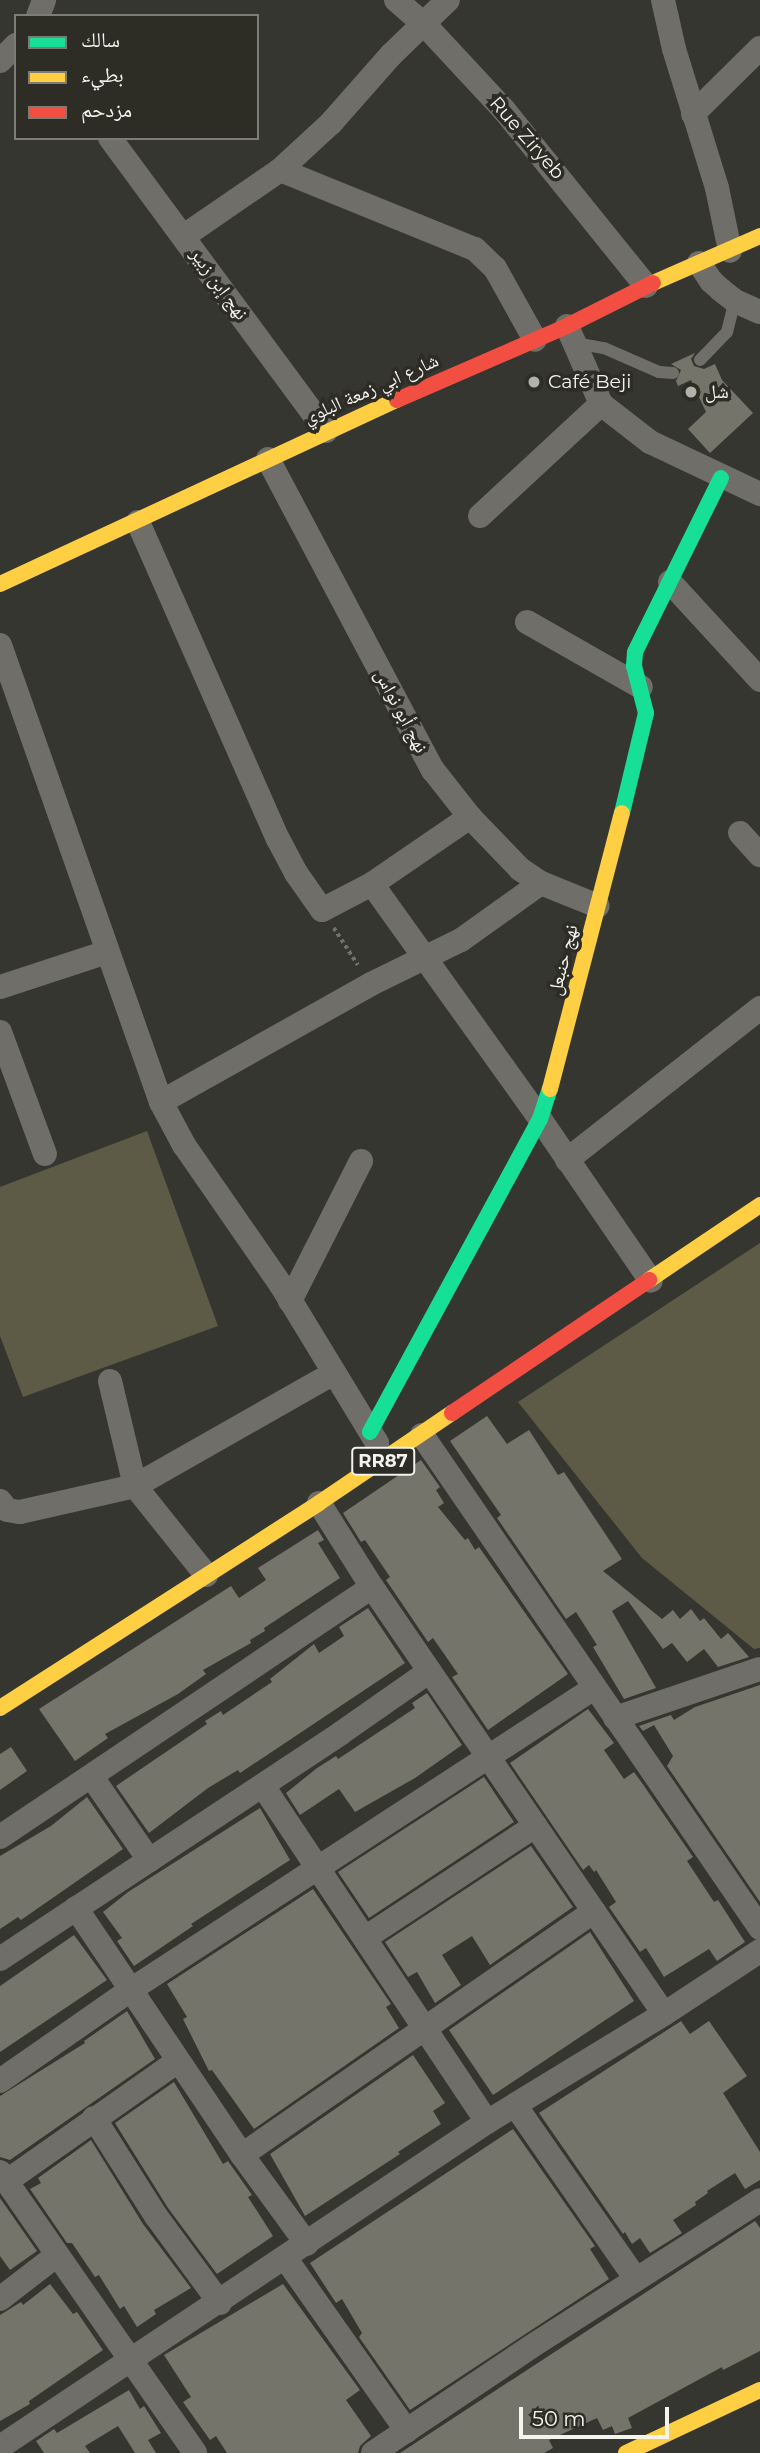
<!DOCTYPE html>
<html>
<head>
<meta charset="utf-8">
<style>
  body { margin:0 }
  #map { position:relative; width:760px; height:2453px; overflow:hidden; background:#363631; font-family:Montserrat,"Noto Naskh Arabic",sans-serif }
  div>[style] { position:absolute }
  .green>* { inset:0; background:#5d5b45 }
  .building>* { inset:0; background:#75746a }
  .path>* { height:3.5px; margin-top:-1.75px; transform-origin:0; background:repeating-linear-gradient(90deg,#72726d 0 3.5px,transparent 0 7px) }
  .lane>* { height:12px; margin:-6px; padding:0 6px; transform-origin:6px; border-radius:6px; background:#6f6e69 }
  .street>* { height:24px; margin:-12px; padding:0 12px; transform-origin:12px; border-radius:12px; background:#6f6e69 }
  .fast>* { height:16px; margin:-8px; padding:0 8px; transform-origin:8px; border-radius:8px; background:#16e098 }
  .slow>* { height:16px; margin:-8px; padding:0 8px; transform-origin:8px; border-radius:8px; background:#ffcf43 }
  .jam>* { height:16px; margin:-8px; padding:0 8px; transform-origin:8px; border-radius:8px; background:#f24e42 }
  .dots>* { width:19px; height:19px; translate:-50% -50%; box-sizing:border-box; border:4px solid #2e2d25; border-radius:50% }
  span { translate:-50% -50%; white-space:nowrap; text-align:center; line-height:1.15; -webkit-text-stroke:7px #2e2d25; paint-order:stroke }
  .shield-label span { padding:2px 5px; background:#2e2d25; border:2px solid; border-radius:5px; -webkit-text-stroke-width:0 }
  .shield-label { font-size:18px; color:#f4f4ee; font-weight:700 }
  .street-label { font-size:19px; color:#f4f4ee }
  .poi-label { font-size:19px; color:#f4f4ee }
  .left { translate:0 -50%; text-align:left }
  .legend { position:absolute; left:14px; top:14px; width:245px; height:126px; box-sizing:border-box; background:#2e2d25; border:2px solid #7d7d75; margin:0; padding:9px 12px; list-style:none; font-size:21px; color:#f4f4ee }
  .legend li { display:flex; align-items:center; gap:14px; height:35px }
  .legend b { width:35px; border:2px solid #7d7d75 }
  .scale { position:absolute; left:519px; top:2407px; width:150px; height:32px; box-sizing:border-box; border:4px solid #f4f4ee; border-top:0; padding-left:9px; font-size:21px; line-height:24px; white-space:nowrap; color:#f4f4ee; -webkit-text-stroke:5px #2e2d25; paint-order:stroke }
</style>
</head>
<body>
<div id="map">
  <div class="green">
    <div style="clip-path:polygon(147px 1131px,218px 1326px,23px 1397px,0 1336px,0 1187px)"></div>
    <div style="clip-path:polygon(760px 1243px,760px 1648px,754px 1649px,642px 1558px,518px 1402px)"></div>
  </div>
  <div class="building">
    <div style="clip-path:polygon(695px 353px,691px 359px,694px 366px,704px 369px,715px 364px,722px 380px,753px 413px,710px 453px,688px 429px,706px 412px,691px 380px,678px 386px,676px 381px,681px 370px,671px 364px)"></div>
    <div style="clip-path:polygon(487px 1416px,507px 1444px,529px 1430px,558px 1475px,564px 1472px,622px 1559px,603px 1571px,662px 1619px,673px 1610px,680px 1619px,691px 1609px,700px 1621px,704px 1618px,721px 1639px,728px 1633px,749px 1657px,718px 1667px,704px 1649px,687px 1662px,672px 1643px,663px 1649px,628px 1601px,612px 1611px,656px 1688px,624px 1699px,593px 1647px,597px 1645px,576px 1612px,566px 1619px,497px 1518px,501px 1515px,450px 1441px)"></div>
    <div style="clip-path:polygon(421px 1460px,440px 1487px,436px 1490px,444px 1503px,438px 1507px,465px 1540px,468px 1538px,475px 1550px,479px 1547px,568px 1674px,488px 1730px,452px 1677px,458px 1674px,433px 1638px,428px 1642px,386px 1580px,390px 1577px,365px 1540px,361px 1542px,343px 1513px)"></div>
    <div style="clip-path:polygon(318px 1530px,324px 1540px,318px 1543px,340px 1578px,264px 1628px,265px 1631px,250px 1640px,251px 1643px,203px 1670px,206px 1674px,178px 1694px,105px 1734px,108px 1738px,75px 1761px,39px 1709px,231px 1586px,239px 1598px,266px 1580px,258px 1568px)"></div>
    <div style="clip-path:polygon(368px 1608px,405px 1663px,240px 1773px,238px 1770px,208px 1788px,149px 1833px,116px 1786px,207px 1724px,205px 1721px,221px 1711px,223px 1715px,272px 1682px,270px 1679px,314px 1644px,319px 1653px,344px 1636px,339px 1627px)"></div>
    <div style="clip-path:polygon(760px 1685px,760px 1902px,667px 1766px,673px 1756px,654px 1725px,643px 1731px,639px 1726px,671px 1715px,674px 1720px,695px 1707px)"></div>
    <div style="clip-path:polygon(427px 1693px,462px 1745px,415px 1778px,355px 1812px,339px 1789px,300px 1815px,286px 1793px,317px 1768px,336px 1756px,338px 1759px,415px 1708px,412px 1703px)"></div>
    <div style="clip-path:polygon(588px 1709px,614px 1743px,604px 1750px,624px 1779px,634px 1772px,642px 1783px,693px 1857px,687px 1861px,714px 1902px,718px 1900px,745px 1942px,717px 1961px,709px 1949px,664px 1977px,646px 1948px,640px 1952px,609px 1907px,616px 1902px,596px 1870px,594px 1872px,589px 1865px,583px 1870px,510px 1763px)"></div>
    <div style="clip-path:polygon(11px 1747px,27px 1771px,0 1790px,0 1754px)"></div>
    <div style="clip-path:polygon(484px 1777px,514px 1822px,369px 1918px,338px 1872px)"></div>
    <div style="clip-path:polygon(87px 1797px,123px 1849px,21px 1920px,18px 1917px,0 1929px,0 1856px,51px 1826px)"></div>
    <div style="clip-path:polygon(260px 1808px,290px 1860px,191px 1924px,193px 1926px,134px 1966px,117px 1941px,122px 1938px,103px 1912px,128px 1892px)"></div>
    <div style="clip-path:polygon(531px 1846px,573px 1907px,490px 1965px,472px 1936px,442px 1955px,461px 1985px,435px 2003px,417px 1972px,408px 1977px,385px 1942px)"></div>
    <div style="clip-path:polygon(313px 1889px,391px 2004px,386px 2007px,399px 2028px,254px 2129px,212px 2070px,209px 2071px,183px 2019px,187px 2017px,167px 1984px)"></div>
    <div style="clip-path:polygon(590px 1932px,634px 2001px,493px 2095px,449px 2030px)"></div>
    <div style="clip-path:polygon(74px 1935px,107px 1980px,0 2052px,0 1986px)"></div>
    <div style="clip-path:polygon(127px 2011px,155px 2059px,10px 2160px,0 2157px,0 2096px,85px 2043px,84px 2041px)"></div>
    <div style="clip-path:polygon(681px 2021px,690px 2034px,709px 2021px,747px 2076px,723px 2093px,760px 2152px,760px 2180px,745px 2189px,735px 2173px,707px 2191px,708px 2193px,695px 2202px,696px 2205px,673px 2220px,682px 2233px,650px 2253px,640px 2238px,632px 2244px,625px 2232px,623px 2234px,539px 2113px)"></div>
    <div style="clip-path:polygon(413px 2055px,445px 2103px,433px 2111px,441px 2124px,398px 2152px,400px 2154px,305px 2216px,270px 2154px)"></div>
    <div style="clip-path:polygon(174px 2082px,223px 2164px,228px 2161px,252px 2195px,248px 2197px,273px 2236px,217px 2274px,168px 2208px,115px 2123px)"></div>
    <div style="clip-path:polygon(513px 2129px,595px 2246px,590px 2249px,609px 2279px,410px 2410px,359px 2337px,362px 2333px,342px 2299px,336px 2303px,310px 2263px)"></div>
    <div style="clip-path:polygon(91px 2140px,143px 2224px,191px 2288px,154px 2310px,156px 2314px,137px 2327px,124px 2306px,120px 2309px,99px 2275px,95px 2277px,72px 2243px,67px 2243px,30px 2189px,41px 2183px,38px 2178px)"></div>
    <div style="clip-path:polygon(0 2198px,37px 2251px,10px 2270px,0 2256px)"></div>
    <div style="clip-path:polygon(755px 2221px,760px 2228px,760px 2351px,723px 2370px,722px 2367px,628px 2418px,632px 2428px,615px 2434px,612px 2426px,603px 2430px,597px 2418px,549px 2440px,553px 2448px,544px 2453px,400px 2453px)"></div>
    <div style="clip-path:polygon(50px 2284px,73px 2314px,77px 2312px,103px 2350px,29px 2401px,30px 2404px,0 2421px,0 2315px,21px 2302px,23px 2305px)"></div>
    <div style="clip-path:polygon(283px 2284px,360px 2390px,346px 2400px,371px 2436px,360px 2446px,358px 2453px,227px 2453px,216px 2436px,210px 2440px,183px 2402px,191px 2397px,164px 2355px)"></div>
    <div style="clip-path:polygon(129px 2390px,140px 2409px,144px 2406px,161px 2433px,148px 2440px,156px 2453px,135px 2453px,118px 2426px,85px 2446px,90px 2453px,44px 2453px,36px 2441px,54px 2429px,57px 2433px)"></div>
  </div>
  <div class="path">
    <div style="left:334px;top:928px;width:44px;rotate:57deg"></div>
  </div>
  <div class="lane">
    <div style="left:575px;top:343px;width:29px;rotate:10deg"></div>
    <div style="left:604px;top:348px;width:60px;rotate:23.6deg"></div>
    <div style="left:659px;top:372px;width:14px;rotate:4deg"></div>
    <div style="left:700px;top:360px;width:39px;rotate:-46deg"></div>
    <div style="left:727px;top:332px;width:32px;rotate:-76deg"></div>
  </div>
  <div class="street">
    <div style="left:396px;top:0;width:38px;rotate:41deg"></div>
    <div style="left:425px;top:25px;width:116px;rotate:47.1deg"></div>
    <div style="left:504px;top:110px;width:226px;rotate:51.1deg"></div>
    <div style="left:663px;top:0;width:50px;rotate:77.3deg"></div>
    <div style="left:674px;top:49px;width:145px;rotate:72.8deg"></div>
    <div style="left:717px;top:188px;width:64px;rotate:78.3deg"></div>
    <div style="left:38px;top:16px;width:17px;rotate:-69deg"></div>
    <div style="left:0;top:61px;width:23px;rotate:-45deg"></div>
    <div style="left:693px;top:114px;width:94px;rotate:-44.6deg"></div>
    <div style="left:110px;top:138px;width:364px;rotate:53.6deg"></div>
    <div style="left:280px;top:170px;width:210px;rotate:22.1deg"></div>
    <div style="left:475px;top:249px;width:28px;rotate:44deg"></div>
    <div style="left:495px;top:268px;width:82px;rotate:60.9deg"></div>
    <div style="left:184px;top:236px;width:116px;rotate:-34.5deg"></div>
    <div style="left:280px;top:170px;width:69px;rotate:-42.7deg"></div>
    <div style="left:331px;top:123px;width:91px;rotate:-48.6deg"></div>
    <div style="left:391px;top:55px;width:79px;rotate:-44deg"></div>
    <div style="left:699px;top:263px;width:22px;rotate:56deg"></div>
    <div style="left:711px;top:281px;width:13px;rotate:42deg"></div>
    <div style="left:721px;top:290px;width:18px;rotate:38deg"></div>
    <div style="left:735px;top:301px;width:27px;rotate:24deg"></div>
    <div style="left:567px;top:326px;width:85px;rotate:66.4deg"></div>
    <div style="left:601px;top:404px;width:62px;rotate:37.8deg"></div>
    <div style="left:650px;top:442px;width:122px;rotate:25.3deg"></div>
    <div style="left:268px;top:459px;width:352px;rotate:62.1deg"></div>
    <div style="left:433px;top:770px;width:60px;rotate:51.8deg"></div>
    <div style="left:470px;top:817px;width:72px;rotate:46.1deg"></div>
    <div style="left:520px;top:869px;width:25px;rotate:34deg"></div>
    <div style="left:541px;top:883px;width:61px;rotate:22deg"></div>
    <div style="left:480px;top:516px;width:165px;rotate:-42.8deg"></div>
    <div style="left:138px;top:522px;width:347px;rotate:66.2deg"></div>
    <div style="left:278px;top:839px;width:38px;rotate:62deg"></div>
    <div style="left:296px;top:873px;width:45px;rotate:54.9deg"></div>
    <div style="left:322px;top:910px;width:56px;rotate:-27.5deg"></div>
    <div style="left:372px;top:884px;width:119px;rotate:-34.4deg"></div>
    <div style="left:670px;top:582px;width:133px;rotate:47.4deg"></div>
    <div style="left:527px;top:622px;width:131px;rotate:29.7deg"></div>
    <div style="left:0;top:645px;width:485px;rotate:70.6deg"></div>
    <div style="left:161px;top:1102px;width:49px;rotate:61.9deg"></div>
    <div style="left:184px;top:1145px;width:170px;rotate:55.3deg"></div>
    <div style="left:281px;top:1285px;width:185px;rotate:58.7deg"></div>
    <div style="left:740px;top:833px;width:30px;rotate:48deg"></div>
    <div style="left:372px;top:884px;width:289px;rotate:54.4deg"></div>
    <div style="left:540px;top:1119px;width:196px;rotate:55.6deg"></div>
    <div style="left:0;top:987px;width:113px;rotate:-18.1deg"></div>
    <div style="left:0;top:1032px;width:130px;rotate:69.8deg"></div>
    <div style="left:161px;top:1102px;width:241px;rotate:-29.3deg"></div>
    <div style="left:371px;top:984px;width:100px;rotate:-26.1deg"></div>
    <div style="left:461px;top:940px;width:98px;rotate:-35.5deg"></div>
    <div style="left:567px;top:1160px;width:246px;rotate:-38.2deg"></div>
    <div style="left:290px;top:1301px;width:157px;rotate:-63.1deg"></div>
    <div style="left:110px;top:1381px;width:108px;rotate:76.6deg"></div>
    <div style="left:135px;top:1486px;width:114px;rotate:51.4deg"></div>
    <div style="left:422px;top:1435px;width:598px;rotate:55.57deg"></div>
    <div style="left:0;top:1501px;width:11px;rotate:52deg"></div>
    <div style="left:7px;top:1510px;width:13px;rotate:9deg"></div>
    <div style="left:20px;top:1512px;width:118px;rotate:-12.7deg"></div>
    <div style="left:135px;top:1486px;width:229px;rotate:-29.6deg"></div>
    <div style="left:319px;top:1503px;width:99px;rotate:57.8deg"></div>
    <div style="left:372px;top:1587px;width:517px;rotate:55.63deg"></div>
    <div style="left:615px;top:1718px;width:153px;rotate:-18.7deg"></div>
    <div style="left:92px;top:1777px;width:101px;rotate:55.5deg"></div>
    <div style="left:263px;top:1786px;width:404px;rotate:56.3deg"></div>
    <div style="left:0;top:1837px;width:448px;rotate:-33.9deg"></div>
    <div style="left:76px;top:1908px;width:298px;rotate:56.1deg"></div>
    <div style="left:242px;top:2155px;width:110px;rotate:53.9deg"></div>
    <div style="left:365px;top:1938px;width:204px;rotate:-33.4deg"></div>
    <div style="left:0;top:1959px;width:409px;rotate:-33.5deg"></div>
    <div style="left:341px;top:1733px;width:108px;rotate:-34.9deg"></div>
    <div style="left:0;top:2081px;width:161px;rotate:-34.9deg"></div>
    <div style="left:132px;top:1989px;width:551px;rotate:-33.08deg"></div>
    <div style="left:515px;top:2105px;width:212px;rotate:55.2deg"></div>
    <div style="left:94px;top:2118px;width:116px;rotate:57.7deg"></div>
    <div style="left:156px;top:2216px;width:108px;rotate:53.7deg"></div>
    <div style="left:242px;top:2155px;width:428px;rotate:-34.7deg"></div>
    <div style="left:0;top:2172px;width:342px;rotate:55.2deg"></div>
    <div style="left:7px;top:2181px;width:209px;rotate:-35.1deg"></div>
    <div style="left:286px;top:2259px;width:210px;rotate:54.9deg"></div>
    <div style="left:0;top:2299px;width:72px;rotate:-37.7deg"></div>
    <div style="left:0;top:2447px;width:585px;rotate:-33.72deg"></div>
    <div style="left:487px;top:2122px;width:207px;rotate:-31.4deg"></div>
    <div style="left:664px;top:2014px;width:115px;rotate:-33.3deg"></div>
    <div style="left:373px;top:2453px;width:188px;rotate:-33.9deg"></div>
    <div style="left:529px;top:2348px;width:274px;rotate:-32.6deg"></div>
  </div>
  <div class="fast">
    <div style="left:622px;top:813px;width:103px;rotate:-76.5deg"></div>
    <div style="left:646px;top:713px;width:49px;rotate:-104.3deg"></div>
    <div style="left:634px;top:666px;width:14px;rotate:-86deg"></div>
    <div style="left:635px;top:652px;width:194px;rotate:-63.7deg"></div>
    <div style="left:370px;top:1432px;width:356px;rotate:-61.5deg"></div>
    <div style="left:540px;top:1119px;width:32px;rotate:-72deg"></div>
  </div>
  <div class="slow">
    <div style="left:653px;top:283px;width:117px;rotate:-23.7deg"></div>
    <div style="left:0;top:584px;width:438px;rotate:-24.9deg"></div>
    <div style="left:550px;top:1089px;width:285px;rotate:-75.4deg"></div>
    <div style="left:649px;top:1280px;width:134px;rotate:-34deg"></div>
    <div style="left:0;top:1708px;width:379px;rotate:-32.7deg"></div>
    <div style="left:319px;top:1503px;width:161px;rotate:-34.1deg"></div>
    <div style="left:626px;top:2453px;width:148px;rotate:-25.2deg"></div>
  </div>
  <div class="jam">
    <div style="left:397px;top:400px;width:185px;rotate:-23.5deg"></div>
    <div style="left:567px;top:326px;width:96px;rotate:-26.6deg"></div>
    <div style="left:452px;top:1413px;width:238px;rotate:-34deg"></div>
  </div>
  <div class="dots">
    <div style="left:534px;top:382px;background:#b2b2ac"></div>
    <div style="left:691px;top:392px;background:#b2b2ac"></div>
  </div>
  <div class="shield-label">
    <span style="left:383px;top:1461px">RR87</span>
  </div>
  <div class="street-label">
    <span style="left:527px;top:138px;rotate:49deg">Rue Ziryeb</span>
    <span style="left:219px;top:284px;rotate:54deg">نهج إبن زبير</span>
    <span style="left:371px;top:389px;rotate:-24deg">شارع ابي زمعة البلوي</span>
    <span style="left:401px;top:711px;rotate:62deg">نهج أبو نواس</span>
    <span style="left:563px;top:960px;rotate:-76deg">نهج حنبعل</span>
  </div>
  <div class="poi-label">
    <span class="left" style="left:548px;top:382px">Café Beji</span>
    <span class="left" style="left:705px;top:392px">شل</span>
  </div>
  <ul class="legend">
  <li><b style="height:9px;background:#16e098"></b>سالك</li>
  <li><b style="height:9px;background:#ffcf43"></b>بطيء</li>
  <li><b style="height:9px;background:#f24e42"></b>مزدحم</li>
  </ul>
  <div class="scale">50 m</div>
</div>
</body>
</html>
